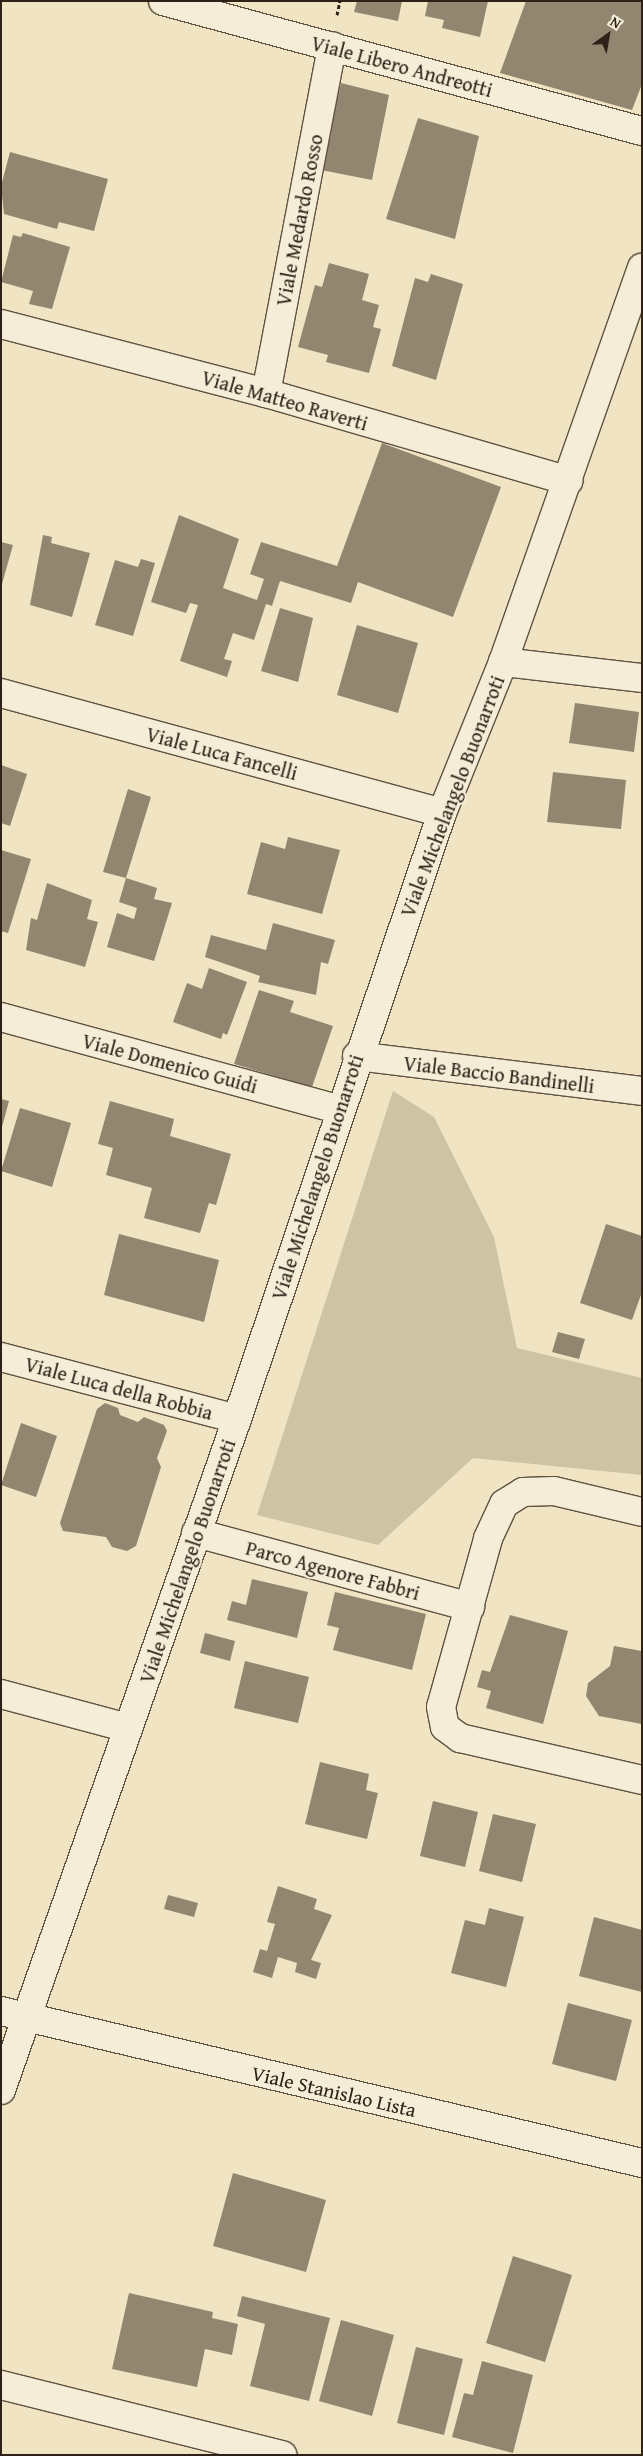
<!DOCTYPE html>
<html>
<head>
<meta charset="utf-8">
<style>
  body { margin:0 }
  #map { position:relative; width:643px; height:2456px; overflow:hidden; background:#f0e4c2; font-family:"Gentium Book Plus",serif }
  div>[style] { position:absolute }
  .green>* { inset:0; background:#cfc3a5 }
  .building>* { inset:0; background:#938670 }
  .path>* { height:3px; margin-top:-1.5px; transform-origin:0; background:repeating-linear-gradient(90deg,#2f2118 0 4px,transparent 0 6.5px) }
  .roads { filter:drop-shadow(1px 0 #5f5242) drop-shadow(-1px 0 #5f5242) drop-shadow(0 1px #5f5242) drop-shadow(0 -1px #5f5242) }
  .minor>* { height:28px; margin:-14px; padding:0 14px; transform-origin:14px; border-radius:14px; background:#f5edd7 }
  span { translate:-50% -50%; white-space:nowrap; text-align:center; line-height:1.15; -webkit-text-stroke:4.5px #f5edd7; paint-order:stroke }
  .street-label { font-size:20px; color:#2f2118 }
  .frame { position:absolute; inset:0; border:2px solid #2f2118; pointer-events:none }
  .north { position:absolute; left:583px; top:10px; width:50px; height:50px; -webkit-text-stroke:4px #f5edd7; paint-order:stroke; rotate:32deg; font-size:14px; font-weight:700; line-height:20px; text-align:center; color:#2f2118 }
  .north::after { content:''; display:block; margin:auto; width:18px; height:22px; background:#2f2118; clip-path:polygon(50% 0,100% 100%,50% 72%,0 100%) }
</style>
</head>
<body>
<div id="map">
  <div class="green">
    <div style="clip-path:polygon(393px 1091px,434px 1117px,494px 1237px,517px 1348px,642px 1378px,642px 1475px,473px 1458px,378px 1545px,257px 1515px)"></div>
  </div>
  <div class="building">
    <div style="clip-path:polygon(357px 1px,402px 1px,398px 21px,354px 12px)"></div>
    <div style="clip-path:polygon(428px 1px,488px 1px,480px 37px,442px 28px,444px 20px,425px 16px)"></div>
    <div style="clip-path:polygon(526px 1px,642px 1px,642px 84px,632px 110px,500px 73px)"></div>
    <div style="clip-path:polygon(341px 83px,389px 95px,372px 180px,321px 170px)"></div>
    <div style="clip-path:polygon(418px 118px,479px 136px,455px 239px,386px 219px)"></div>
    <div style="clip-path:polygon(10px 152px,108px 179px,94px 231px,59px 222px,57px 229px,4px 214px,1px 186px)"></div>
    <div style="clip-path:polygon(23px 233px,70px 247px,52px 309px,29px 304px,33px 291px,1px 282px,13px 235px,21px 237px)"></div>
    <div style="clip-path:polygon(329px 263px,369px 274px,362px 300px,379px 305px,373px 327px,381px 329px,369px 373px,326px 362px,328px 355px,298px 347px,315px 285px,322px 287px)"></div>
    <div style="clip-path:polygon(431px 274px,463px 284px,436px 380px,392px 366px,415px 278px,428px 282px)"></div>
    <div style="clip-path:polygon(382px 443px,501px 487px,453px 617px,358px 582px,351px 603px,280px 581px,272px 606px,266px 604px,254px 640px,233px 633px,224px 659px,232px 661px,227px 677px,180px 661px,198px 605px,190px 603px,186px 613px,151px 602px,179px 515px,239px 539px,223px 588px,257px 600px,264px 579px,250px 574px,261px 542px,337px 566px)"></div>
    <div style="clip-path:polygon(43px 535px,52px 537px,51px 543px,90px 553px,72px 617px,30px 605px)"></div>
    <div style="clip-path:polygon(1px 542px,13px 545px,2px 584px,1px 584px)"></div>
    <div style="clip-path:polygon(141px 559px,155px 563px,133px 636px,95px 625px,115px 560px,138px 567px)"></div>
    <div style="clip-path:polygon(280px 608px,313px 618px,298px 682px,261px 671px)"></div>
    <div style="clip-path:polygon(357px 625px,418px 643px,398px 713px,337px 695px)"></div>
    <div style="clip-path:polygon(575px 703px,639px 712px,634px 752px,569px 743px)"></div>
    <div style="clip-path:polygon(1px 765px,27px 774px,10px 826px,1px 823px)"></div>
    <div style="clip-path:polygon(553px 772px,626px 780px,621px 829px,547px 822px)"></div>
    <div style="clip-path:polygon(128px 789px,151px 797px,126px 878px,157px 888px,154px 899px,172px 903px,154px 961px,107px 947px,117px 913px,134px 919px,137px 908px,119px 902px,126px 878px,103px 872px)"></div>
    <div style="clip-path:polygon(288px 837px,340px 850px,322px 914px,247px 894px,261px 842px,285px 849px)"></div>
    <div style="clip-path:polygon(1px 850px,31px 859px,8px 933px,1px 931px)"></div>
    <div style="clip-path:polygon(47px 883px,92px 900px,87px 919px,98px 922px,85px 967px,26px 950px,31px 918px,37px 920px)"></div>
    <div style="clip-path:polygon(273px 923px,335px 940px,328px 964px,321px 962px,316px 995px,258px 982px,260px 976px,205px 957px,211px 935px,266px 950px)"></div>
    <div style="clip-path:polygon(209px 968px,247px 982px,227px 1035px,223px 1033px,221px 1039px,173px 1022px,187px 983px,202px 989px)"></div>
    <div style="clip-path:polygon(259px 990px,294px 1001px,290px 1012px,333px 1026px,312px 1087px,234px 1064px)"></div>
    <div style="clip-path:polygon(1px 1099px,9px 1101px,2px 1127px,1px 1127px)"></div>
    <div style="clip-path:polygon(110px 1101px,174px 1119px,170px 1136px,231px 1154px,216px 1205px,209px 1203px,200px 1233px,144px 1218px,152px 1188px,106px 1175px,113px 1148px,98px 1144px)"></div>
    <div style="clip-path:polygon(20px 1108px,71px 1123px,52px 1187px,1px 1171px)"></div>
    <div style="clip-path:polygon(606px 1224px,642px 1236px,642px 1292px,632px 1320px,580px 1303px)"></div>
    <div style="clip-path:polygon(119px 1234px,219px 1260px,204px 1322px,104px 1295px)"></div>
    <div style="clip-path:polygon(558px 1332px,585px 1339px,579px 1359px,552px 1352px)"></div>
    <div style="clip-path:polygon(105px 1403px,118px 1408px,120px 1415px,138px 1422px,144px 1417px,164px 1425px,167px 1431px,157px 1458px,161px 1467px,136px 1546px,127px 1551px,112px 1547px,106px 1537px,63px 1531px,60px 1523px,97px 1409px)"></div>
    <div style="clip-path:polygon(21px 1423px,57px 1436px,36px 1497px,1px 1485px)"></div>
    <div style="clip-path:polygon(252px 1579px,308px 1592px,297px 1638px,227px 1620px,232px 1601px,246px 1605px)"></div>
    <div style="clip-path:polygon(335px 1592px,426px 1614px,412px 1670px,333px 1650px,339px 1628px,327px 1625px)"></div>
    <div style="clip-path:polygon(510px 1615px,568px 1631px,543px 1724px,486px 1708px,491px 1691px,477px 1687px,482px 1670px,490px 1672px)"></div>
    <div style="clip-path:polygon(205px 1633px,235px 1641px,230px 1661px,200px 1653px)"></div>
    <div style="clip-path:polygon(614px 1646px,642px 1651px,642px 1724px,599px 1716px,586px 1696px,588px 1683px,610px 1666px)"></div>
    <div style="clip-path:polygon(245px 1661px,309px 1677px,298px 1723px,234px 1708px)"></div>
    <div style="clip-path:polygon(320px 1762px,369px 1774px,366px 1790px,378px 1793px,367px 1839px,305px 1824px)"></div>
    <div style="clip-path:polygon(433px 1801px,478px 1812px,465px 1867px,420px 1856px)"></div>
    <div style="clip-path:polygon(493px 1814px,536px 1824px,522px 1882px,479px 1871px)"></div>
    <div style="clip-path:polygon(278px 1886px,317px 1899px,314px 1909px,332px 1915px,311px 1960px,321px 1963px,316px 1979px,295px 1972px,297px 1963px,278px 1957px,272px 1978px,253px 1972px,260px 1949px,267px 1951px,275px 1924px,267px 1922px)"></div>
    <div style="clip-path:polygon(168px 1895px,198px 1903px,194px 1917px,164px 1909px)"></div>
    <div style="clip-path:polygon(489px 1908px,524px 1917px,506px 1987px,451px 1973px,465px 1920px,485px 1925px)"></div>
    <div style="clip-path:polygon(594px 1917px,642px 1930px,642px 1992px,579px 1976px)"></div>
    <div style="clip-path:polygon(568px 2003px,632px 2020px,616px 2081px,552px 2064px)"></div>
    <div style="clip-path:polygon(233px 2173px,326px 2200px,306px 2272px,213px 2246px)"></div>
    <div style="clip-path:polygon(513px 2256px,572px 2275px,545px 2362px,486px 2343px)"></div>
    <div style="clip-path:polygon(129px 2293px,213px 2312px,212px 2318px,238px 2324px,232px 2355px,205px 2349px,197px 2387px,112px 2369px)"></div>
    <div style="clip-path:polygon(242px 2296px,330px 2318px,309px 2401px,250px 2386px,265px 2324px,237px 2316px)"></div>
    <div style="clip-path:polygon(341px 2320px,394px 2335px,372px 2416px,319px 2401px)"></div>
    <div style="clip-path:polygon(416px 2347px,463px 2359px,444px 2435px,397px 2423px)"></div>
    <div style="clip-path:polygon(482px 2361px,533px 2375px,513px 2453px,452px 2437px,464px 2393px,473px 2395px)"></div>
  </div>
  <div class="path">
    <div style="left:337px;top:15px;width:14px;rotate:-78deg"></div>
  </div>
  <div class="roads">
    <div class="minor">
      <div style="left:163px;top:1px;width:496px;rotate:15.2deg"></div>
      <div style="left:1px;top:324px;width:274px;rotate:14.6deg"></div>
      <div style="left:266px;top:393px;width:315px;rotate:16.2deg"></div>
      <div style="left:266px;top:393px;width:353px;rotate:-79.2deg"></div>
      <div style="left:503px;top:662px;width:140px;rotate:6.6deg"></div>
      <div style="left:1px;top:693px;width:457px;rotate:15.2deg"></div>
      <div style="left:1px;top:1017px;width:349px;rotate:15.3deg"></div>
      <div style="left:357px;top:1056px;width:287px;rotate:7deg"></div>
      <div style="left:1px;top:1357px;width:244px;rotate:14.7deg"></div>
      <div style="left:642px;top:1512px;width:90px;rotate:-166.6deg"></div>
      <div style="left:554px;top:1491px;width:31px;rotate:178deg"></div>
      <div style="left:523px;top:1492px;width:22px;rotate:148deg"></div>
      <div style="left:504px;top:1504px;width:38px;rotate:115deg"></div>
      <div style="left:488px;top:1539px;width:174px;rotate:105.6deg"></div>
      <div style="left:441px;top:1707px;width:20px;rotate:79deg"></div>
      <div style="left:445px;top:1727px;width:19px;rotate:36deg"></div>
      <div style="left:460px;top:1738px;width:187px;rotate:13deg"></div>
      <div style="left:196px;top:1533px;width:284px;rotate:15.1deg"></div>
      <div style="left:1px;top:1694px;width:131px;rotate:15deg"></div>
      <div style="left:1px;top:2011px;width:659px;rotate:13.34deg"></div>
      <div style="left:1px;top:2090px;width:711px;rotate:-70.62deg"></div>
      <div style="left:237px;top:1419px;width:640px;rotate:-71.31deg"></div>
      <div style="left:442px;top:813px;width:163px;rotate:-68deg"></div>
      <div style="left:503px;top:662px;width:418px;rotate:-70.6deg"></div>
      <div style="left:1px;top:2385px;width:290px;rotate:14deg"></div>
    </div>
  </div>
  <div class="street-label">
    <span style="left:402px;top:66px;rotate:15deg">Viale Libero Andreotti</span>
    <span style="left:299px;top:220px;rotate:-79deg">Viale Medardo Rosso</span>
    <span style="left:285px;top:400px;rotate:16deg">Viale Matteo Raverti</span>
    <span style="left:222px;top:753px;rotate:15deg">Viale Luca Fancelli</span>
    <span style="left:452px;top:796px;rotate:-69deg">Viale Michelangelo Buonarroti</span>
    <span style="left:170px;top:1063px;rotate:15deg">Viale Domenico Guidi</span>
    <span style="left:499px;top:1074px;rotate:7deg">Viale Baccio Bandinelli</span>
    <span style="left:317px;top:1177px;rotate:-72deg">Viale Michelangelo Buonarroti</span>
    <span style="left:119px;top:1388px;rotate:15deg">Viale Luca della Robbia</span>
    <span style="left:187px;top:1561px;rotate:-71deg">Viale Michelangelo Buonarroti</span>
    <span style="left:333px;top:1570px;rotate:15deg">Parco Agenore Fabbri</span>
    <span style="left:334px;top:2091px;rotate:13deg">Viale Stanislao Lista</span>
  </div>
  <div class="frame"></div>
  <div class="north">N</div>
</div>
</body>
</html>
